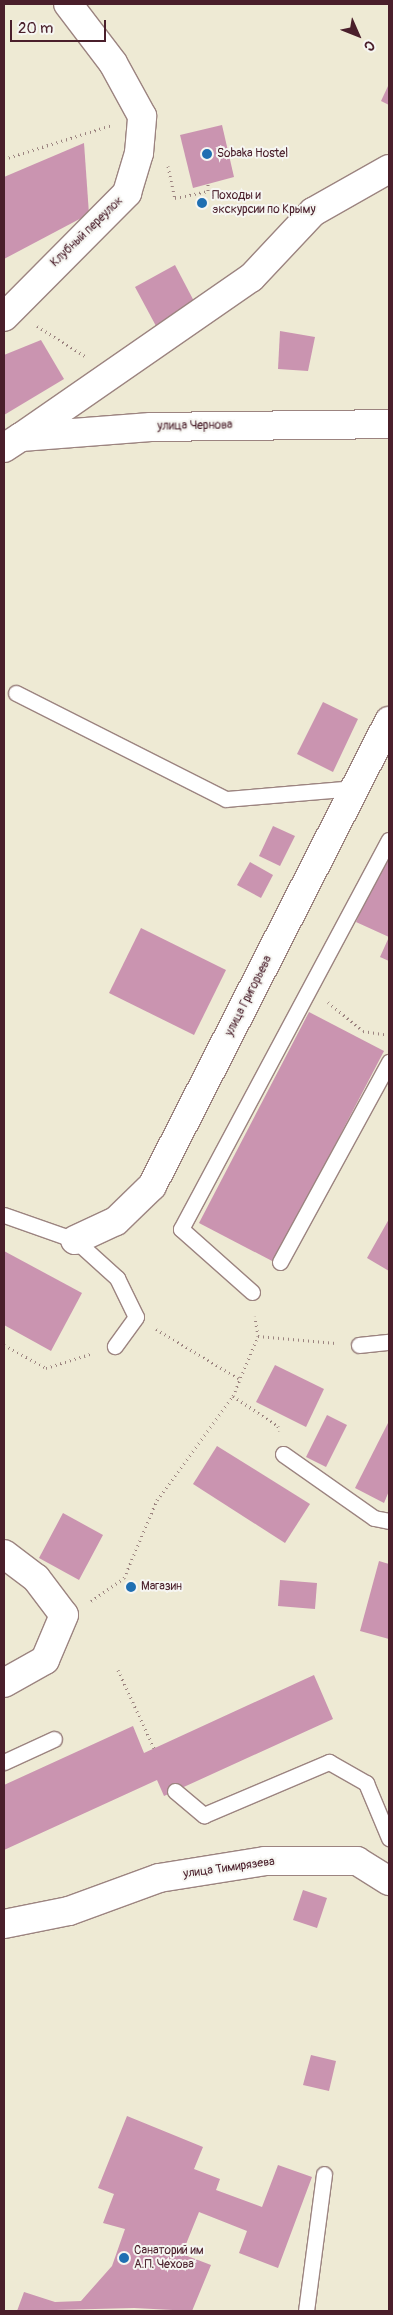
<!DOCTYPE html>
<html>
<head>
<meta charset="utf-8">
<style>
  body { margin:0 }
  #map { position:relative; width:393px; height:2315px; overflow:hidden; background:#eeead4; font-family:Pangolin,sans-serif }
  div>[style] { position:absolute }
  .building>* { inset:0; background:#ca94b0 }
  .path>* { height:3px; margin-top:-1.5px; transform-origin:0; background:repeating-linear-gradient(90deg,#9c8480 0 1px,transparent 0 5px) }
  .roads { filter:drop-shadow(1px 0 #9c8480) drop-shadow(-1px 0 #9c8480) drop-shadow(0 1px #9c8480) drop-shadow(0 -1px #9c8480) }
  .service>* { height:15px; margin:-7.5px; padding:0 7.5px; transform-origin:7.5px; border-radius:7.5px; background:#fff }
  .minor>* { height:28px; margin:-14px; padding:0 14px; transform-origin:14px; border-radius:14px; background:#fff }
  .tertiary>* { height:28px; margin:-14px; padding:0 14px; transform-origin:14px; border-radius:14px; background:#fff }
  .dots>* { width:14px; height:14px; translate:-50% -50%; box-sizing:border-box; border:2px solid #f6f6f2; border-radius:50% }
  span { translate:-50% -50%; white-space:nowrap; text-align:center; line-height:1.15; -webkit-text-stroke:4px #f6f6f2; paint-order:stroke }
  .poi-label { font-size:12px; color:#4a1f2b }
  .left { translate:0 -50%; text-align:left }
  .street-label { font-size:12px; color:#4a1f2b }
  .frame { position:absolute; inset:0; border:5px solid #4a1f2b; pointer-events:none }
  .north { position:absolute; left:333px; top:10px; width:50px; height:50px; -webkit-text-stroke:4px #f6f6f2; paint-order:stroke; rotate:134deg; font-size:14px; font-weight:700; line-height:20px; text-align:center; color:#4a1f2b }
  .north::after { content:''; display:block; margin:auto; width:18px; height:22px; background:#4a1f2b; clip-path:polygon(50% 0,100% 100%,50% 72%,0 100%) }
  .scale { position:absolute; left:10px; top:20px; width:96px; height:22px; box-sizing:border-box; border:2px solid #4a1f2b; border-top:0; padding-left:6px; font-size:15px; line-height:18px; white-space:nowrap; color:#4a1f2b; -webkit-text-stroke:4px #f6f6f2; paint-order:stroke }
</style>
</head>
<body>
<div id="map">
  <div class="building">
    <div style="clip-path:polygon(389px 84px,389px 105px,381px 101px)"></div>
    <div style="clip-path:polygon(222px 125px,234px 177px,193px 188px,180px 135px)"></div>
    <div style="clip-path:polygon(84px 143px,89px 214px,4px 259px,4px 177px)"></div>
    <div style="clip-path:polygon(175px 265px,196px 305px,156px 326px,135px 287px)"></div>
    <div style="clip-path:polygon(280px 331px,315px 337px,308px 371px,278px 369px)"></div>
    <div style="clip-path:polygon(41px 340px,64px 379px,4px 415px,4px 355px)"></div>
    <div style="clip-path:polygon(323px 702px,358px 719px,333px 772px,297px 754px)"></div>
    <div style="clip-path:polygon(273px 826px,295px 836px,280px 866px,259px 856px)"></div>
    <div style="clip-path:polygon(389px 847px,389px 961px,380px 957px,389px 937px,356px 922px)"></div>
    <div style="clip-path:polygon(250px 862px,273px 875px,261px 898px,237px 885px)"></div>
    <div style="clip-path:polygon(141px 928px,226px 970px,194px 1035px,109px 993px)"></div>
    <div style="clip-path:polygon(309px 1012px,384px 1051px,274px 1262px,199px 1223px)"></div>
    <div style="clip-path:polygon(389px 1219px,389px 1271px,367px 1258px)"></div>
    <div style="clip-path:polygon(4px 1251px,82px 1293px,51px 1351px,4px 1325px)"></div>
    <div style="clip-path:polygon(275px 1365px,324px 1389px,306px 1427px,256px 1402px)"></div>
    <div style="clip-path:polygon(327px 1415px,347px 1425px,326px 1467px,306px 1457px)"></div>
    <div style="clip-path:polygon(389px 1421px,389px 1491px,384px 1503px,355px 1488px)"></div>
    <div style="clip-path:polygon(217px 1446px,310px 1504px,285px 1543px,193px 1484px)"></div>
    <div style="clip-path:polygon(63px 1513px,103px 1535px,79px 1580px,39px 1558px)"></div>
    <div style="clip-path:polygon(379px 1561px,389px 1564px,389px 1639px,360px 1631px)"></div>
    <div style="clip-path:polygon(280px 1580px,317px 1583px,315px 1609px,278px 1606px)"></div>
    <div style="clip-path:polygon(314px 1675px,333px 1719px,164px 1796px,157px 1780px,4px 1850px,4px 1785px,133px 1726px,144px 1753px)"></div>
    <div style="clip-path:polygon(303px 1890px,327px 1898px,317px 1928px,293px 1920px)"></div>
    <div style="clip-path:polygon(311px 2055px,336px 2061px,329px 2091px,303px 2085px)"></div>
    <div style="clip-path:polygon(127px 2116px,203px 2147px,194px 2169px,220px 2179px,216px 2190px,262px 2207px,278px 2165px,312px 2177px,278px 2268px,239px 2253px,247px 2231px,199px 2212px,182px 2254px,211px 2265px,192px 2311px,134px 2308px,17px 2311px,24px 2292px,55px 2302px,81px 2301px,112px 2266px,125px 2229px,103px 2223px,114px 2194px,98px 2188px)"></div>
  </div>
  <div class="path">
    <div style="left:4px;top:159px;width:113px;rotate:-17.5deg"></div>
    <div style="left:168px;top:166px;width:33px;rotate:78deg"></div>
    <div style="left:175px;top:198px;width:34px;rotate:-12deg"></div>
    <div style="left:208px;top:191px;width:7px;rotate:-90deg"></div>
    <div style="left:37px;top:326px;width:57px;rotate:32deg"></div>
    <div style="left:328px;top:1002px;width:45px;rotate:39.6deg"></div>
    <div style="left:363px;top:1031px;width:26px;rotate:9deg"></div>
    <div style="left:156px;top:1329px;width:96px;rotate:30.9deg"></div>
    <div style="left:258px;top:1336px;width:78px;rotate:5.1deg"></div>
    <div style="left:4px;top:1345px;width:48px;rotate:28.7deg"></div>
    <div style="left:46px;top:1368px;width:49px;rotate:-17.7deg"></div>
    <div style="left:233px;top:1396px;width:54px;rotate:33.7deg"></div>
    <div style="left:278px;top:1426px;width:5px;rotate:79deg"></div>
    <div style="left:91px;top:1601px;width:40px;rotate:-34.9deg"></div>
    <div style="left:124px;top:1578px;width:85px;rotate:-67.1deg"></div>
    <div style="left:157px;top:1500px;width:129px;rotate:-53.8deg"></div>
    <div style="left:233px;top:1396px;width:65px;rotate:-67.4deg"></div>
    <div style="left:258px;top:1336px;width:20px;rotate:-99deg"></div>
    <div style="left:118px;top:1670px;width:86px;rotate:65.2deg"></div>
  </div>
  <div class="roads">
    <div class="service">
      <div style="left:16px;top:693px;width:235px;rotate:26.8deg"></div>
      <div style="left:226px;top:799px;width:128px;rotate:-4.9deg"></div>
      <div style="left:4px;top:1215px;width:75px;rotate:19.4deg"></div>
      <div style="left:75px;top:1240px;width:57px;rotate:42.1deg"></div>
      <div style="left:117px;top:1278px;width:43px;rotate:64deg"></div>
      <div style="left:136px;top:1317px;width:36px;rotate:126deg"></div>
      <div style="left:280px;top:1262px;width:228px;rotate:-61.4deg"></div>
      <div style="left:252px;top:1292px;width:95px;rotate:-138.4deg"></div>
      <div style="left:181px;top:1229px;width:441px;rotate:-61.9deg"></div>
      <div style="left:359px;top:1345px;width:30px;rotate:-6deg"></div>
      <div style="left:283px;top:1454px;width:111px;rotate:35.1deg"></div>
      <div style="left:374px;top:1518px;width:15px;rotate:11deg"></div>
      <div style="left:4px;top:1762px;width:55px;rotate:-24.7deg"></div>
      <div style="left:175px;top:1791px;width:38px;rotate:40deg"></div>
      <div style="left:204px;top:1815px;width:136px;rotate:-23deg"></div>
      <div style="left:329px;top:1762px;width:43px;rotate:29.6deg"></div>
      <div style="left:366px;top:1783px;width:60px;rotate:67.3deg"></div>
      <div style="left:306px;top:2311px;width:138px;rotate:-82.5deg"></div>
    </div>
    <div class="minor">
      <div style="left:4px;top:317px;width:175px;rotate:-45.2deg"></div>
      <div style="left:127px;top:193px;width:42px;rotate:-73.3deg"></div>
      <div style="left:139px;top:153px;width:37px;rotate:-85deg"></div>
      <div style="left:142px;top:116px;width:60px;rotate:-118.7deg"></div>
      <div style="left:113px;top:63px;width:74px;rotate:-127.3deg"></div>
      <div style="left:21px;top:437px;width:280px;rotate:-34.7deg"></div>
      <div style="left:251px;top:278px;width:91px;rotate:-46.8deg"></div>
      <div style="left:313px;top:212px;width:87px;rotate:-29.5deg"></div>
      <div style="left:75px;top:1240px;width:45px;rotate:-24.9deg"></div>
      <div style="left:116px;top:1221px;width:50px;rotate:-44.2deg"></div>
      <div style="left:152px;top:1186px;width:522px;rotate:-62.99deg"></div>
      <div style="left:4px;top:1554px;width:40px;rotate:37deg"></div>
      <div style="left:36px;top:1578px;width:46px;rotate:52.9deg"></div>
      <div style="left:64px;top:1615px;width:49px;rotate:112.9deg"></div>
    </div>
    <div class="tertiary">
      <div style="left:4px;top:448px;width:20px;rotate:-33deg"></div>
      <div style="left:21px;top:437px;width:130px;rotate:-4.4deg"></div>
      <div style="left:151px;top:427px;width:238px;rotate:-0.7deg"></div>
      <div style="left:4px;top:1683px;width:47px;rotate:-29.3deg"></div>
      <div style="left:4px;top:1924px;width:66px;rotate:-11.3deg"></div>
      <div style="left:69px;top:1911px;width:96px;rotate:-20.1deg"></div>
      <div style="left:159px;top:1878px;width:107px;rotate:-9.1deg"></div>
      <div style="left:265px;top:1861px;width:92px"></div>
      <div style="left:357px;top:1861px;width:38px;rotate:32deg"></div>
    </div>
  </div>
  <div class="dots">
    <div style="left:207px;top:154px;background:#1f6fb2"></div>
    <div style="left:202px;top:203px;background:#1f6fb2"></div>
    <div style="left:131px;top:1587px;background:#1f6fb2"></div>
    <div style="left:124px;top:2258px;background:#1f6fb2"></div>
  </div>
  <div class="poi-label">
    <span class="left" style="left:217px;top:154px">Sobaka Hostel</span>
    <span class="left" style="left:212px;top:203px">Походы и<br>экскурсии по Крыму</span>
    <span class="left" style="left:141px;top:1587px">Магазин</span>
    <span class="left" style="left:134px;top:2258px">Санаторий им<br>А.П. Чехова</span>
  </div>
  <div class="street-label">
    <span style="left:87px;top:232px;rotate:-44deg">Клубный переулок</span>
    <span style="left:195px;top:426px;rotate:-1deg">улица Чернова</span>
    <span style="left:249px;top:996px;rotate:-63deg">улица Григорьева</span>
    <span style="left:229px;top:1868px;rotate:-8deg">улица Тимирязева</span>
  </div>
  <div class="frame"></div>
  <div class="north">С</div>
  <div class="scale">20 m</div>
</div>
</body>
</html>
